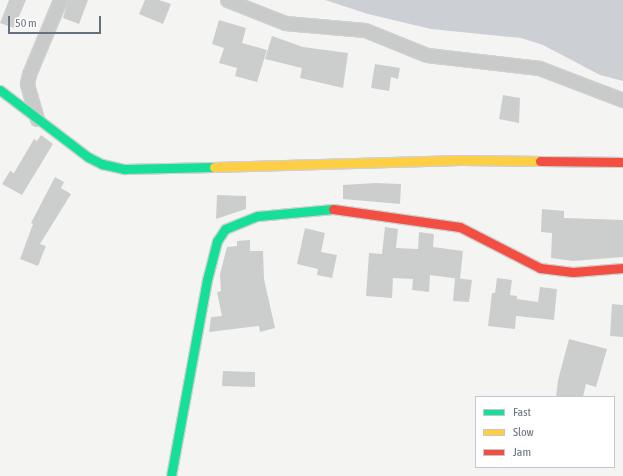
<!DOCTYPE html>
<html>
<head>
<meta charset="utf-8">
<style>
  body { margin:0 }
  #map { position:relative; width:623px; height:476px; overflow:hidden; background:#f4f4f3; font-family:"Asap Condensed",sans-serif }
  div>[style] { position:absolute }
  .water>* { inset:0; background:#ccd0d4 }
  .building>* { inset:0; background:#cccece }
  .roads { filter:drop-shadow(1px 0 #d0d0d1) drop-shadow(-1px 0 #d0d0d1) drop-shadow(0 1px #d0d0d1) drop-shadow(0 -1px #d0d0d1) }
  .street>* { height:13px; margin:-6.5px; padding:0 6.5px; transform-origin:6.5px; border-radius:6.5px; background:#c9caca }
  .fast>* { height:9px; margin:-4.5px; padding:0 4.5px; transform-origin:4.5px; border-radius:4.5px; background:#16e098 }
  .slow>* { height:9px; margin:-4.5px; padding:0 4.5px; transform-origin:4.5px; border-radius:4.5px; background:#ffcf43 }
  .jam>* { height:9px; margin:-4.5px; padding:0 4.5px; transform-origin:4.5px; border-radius:4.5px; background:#f24e42 }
  span { translate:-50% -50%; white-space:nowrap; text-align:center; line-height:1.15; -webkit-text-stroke:4px #fff; paint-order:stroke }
  .legend { position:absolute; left:475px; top:396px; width:140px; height:72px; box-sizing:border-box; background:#fff; border:1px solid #c3c6cc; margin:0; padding:5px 7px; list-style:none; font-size:12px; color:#68707f }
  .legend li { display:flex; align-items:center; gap:8px; height:20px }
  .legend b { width:20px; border:1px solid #c3c6cc }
  .scale { position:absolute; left:8px; top:16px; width:93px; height:18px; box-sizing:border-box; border:2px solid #68707f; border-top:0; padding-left:5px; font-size:12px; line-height:14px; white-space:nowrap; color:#68707f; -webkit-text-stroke:3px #fff; paint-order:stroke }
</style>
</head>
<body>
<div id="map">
  <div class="water">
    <div style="clip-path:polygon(325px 0,623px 0,623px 81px,600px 75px,543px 45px,521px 38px,431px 29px,368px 14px)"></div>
  </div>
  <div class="building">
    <div style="clip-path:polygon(9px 0,26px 0,14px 28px,0 23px)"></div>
    <div style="clip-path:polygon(68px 0,88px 0,79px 24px,63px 18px)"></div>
    <div style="clip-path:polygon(145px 0,159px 0,171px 4px,163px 24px,139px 14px)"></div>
    <div style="clip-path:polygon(219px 20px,246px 28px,242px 43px,267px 50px,257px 82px,235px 76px,237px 68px,219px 63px,224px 48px,212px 44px)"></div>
    <div style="clip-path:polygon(272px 36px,303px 47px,348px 53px,343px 88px,300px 78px,302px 68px,265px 59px)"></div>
    <div style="clip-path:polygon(375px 64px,400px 68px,398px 79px,391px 77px,389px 91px,371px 88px)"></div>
    <div style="clip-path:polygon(503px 95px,520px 98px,519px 123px,499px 119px)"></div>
    <div style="clip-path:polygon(41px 135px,53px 144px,22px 195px,2px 184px,10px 171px,14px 173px,34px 139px,37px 141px)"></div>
    <div style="clip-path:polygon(55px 177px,64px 182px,61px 188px,71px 194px,40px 244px,46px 246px,38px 266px,20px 259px,33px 224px,31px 223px)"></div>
    <div style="clip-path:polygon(375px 183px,401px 184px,400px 204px,343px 199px,343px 185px)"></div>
    <div style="clip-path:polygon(217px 195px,246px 196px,246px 209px,216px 219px)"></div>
    <div style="clip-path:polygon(542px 209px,564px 211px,564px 218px,623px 220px,623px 257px,573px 261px,551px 258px,552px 233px,541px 232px)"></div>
    <div style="clip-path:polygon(385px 227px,398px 229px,396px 248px,418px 249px,419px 232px,434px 234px,433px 247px,463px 251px,460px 279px,430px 275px,429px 292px,412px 290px,413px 279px,393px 278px,392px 298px,366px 296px,369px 253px,382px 254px)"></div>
    <div style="clip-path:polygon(305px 228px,325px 233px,321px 252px,337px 255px,332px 278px,317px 275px,318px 269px,297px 264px)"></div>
    <div style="clip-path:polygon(250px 240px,250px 251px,263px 251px,264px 279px,275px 328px,260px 332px,259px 326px,209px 332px,211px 317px,222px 316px,217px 292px,221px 291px,220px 274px,227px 247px,237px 246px,237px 241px)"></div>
    <div style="clip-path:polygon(455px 278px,472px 280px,469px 302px,453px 301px)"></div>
    <div style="clip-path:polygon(497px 278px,512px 280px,510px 295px,517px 296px,517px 299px,538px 302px,540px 287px,557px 289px,554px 320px,516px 316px,515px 329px,488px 326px,492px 293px,495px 293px)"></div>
    <div style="clip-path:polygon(612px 304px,623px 305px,623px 337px,610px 336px)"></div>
    <div style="clip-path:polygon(569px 339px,607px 349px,596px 387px,586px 384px,583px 397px,556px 397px,558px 380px)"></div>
    <div style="clip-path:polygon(223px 371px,255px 372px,255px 387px,222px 386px)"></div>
  </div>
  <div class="roads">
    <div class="street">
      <div style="left:227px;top:0;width:62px;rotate:21.6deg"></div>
      <div style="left:285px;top:23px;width:80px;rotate:5deg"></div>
      <div style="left:365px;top:30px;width:67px;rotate:22deg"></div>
      <div style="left:427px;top:55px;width:113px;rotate:6.6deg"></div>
      <div style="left:539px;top:68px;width:90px;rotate:20.9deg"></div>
      <div style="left:37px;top:119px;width:37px;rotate:-106deg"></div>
      <div style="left:27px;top:83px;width:9px;rotate:-77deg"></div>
      <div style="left:29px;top:74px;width:80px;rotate:-67.3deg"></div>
    </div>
    <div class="fast">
      <div style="left:0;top:90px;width:111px;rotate:37.3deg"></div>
      <div style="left:88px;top:157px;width:16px;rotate:27deg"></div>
      <div style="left:102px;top:164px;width:23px;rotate:13deg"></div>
      <div style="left:124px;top:169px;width:90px;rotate:-1.3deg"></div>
      <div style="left:171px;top:476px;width:199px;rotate:-79.6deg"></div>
      <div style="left:207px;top:280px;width:40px;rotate:-75.6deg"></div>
      <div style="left:217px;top:241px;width:14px;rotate:-56deg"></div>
      <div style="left:225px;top:229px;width:35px;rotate:-22deg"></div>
      <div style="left:258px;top:216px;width:75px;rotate:-5.3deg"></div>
    </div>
    <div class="slow">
      <div style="left:214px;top:167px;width:247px;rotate:-1.6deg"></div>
      <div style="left:461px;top:160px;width:79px;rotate:0.7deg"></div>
    </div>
    <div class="jam">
      <div style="left:540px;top:161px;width:83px;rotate:0.7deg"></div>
      <div style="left:333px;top:209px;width:128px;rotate:8.1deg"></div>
      <div style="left:460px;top:227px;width:90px;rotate:27.1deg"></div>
      <div style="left:540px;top:268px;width:33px;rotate:7deg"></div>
      <div style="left:573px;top:272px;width:50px;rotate:-4.6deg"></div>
    </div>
  </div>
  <ul class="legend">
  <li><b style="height:5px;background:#16e098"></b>Fast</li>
  <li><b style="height:5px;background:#ffcf43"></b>Slow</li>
  <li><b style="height:5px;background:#f24e42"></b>Jam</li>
  </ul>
  <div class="scale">50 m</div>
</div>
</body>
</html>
